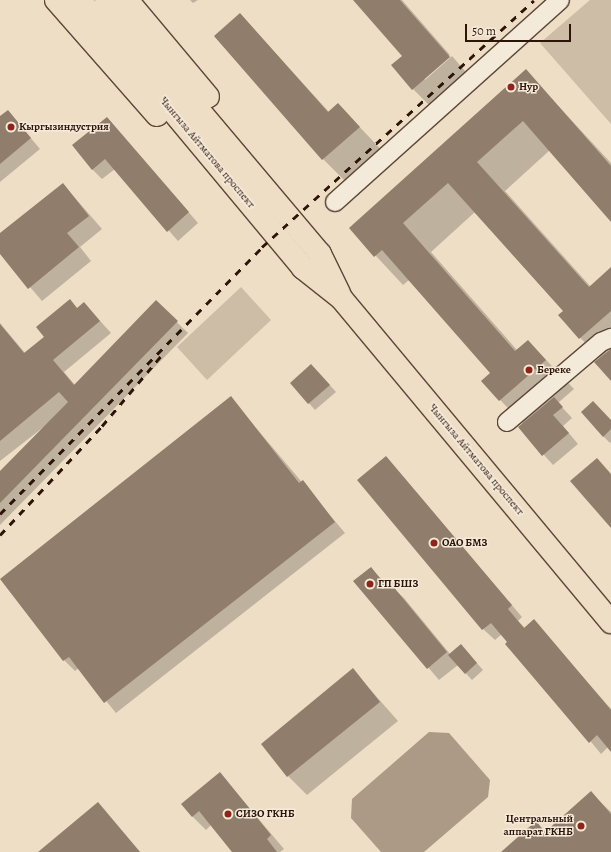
<!DOCTYPE html>
<html>
<head>
<meta charset="utf-8">
<style>
  body { margin:0 }
  #map { position:relative; width:611px; height:852px; overflow:hidden; background:#eedec6; font-family:Alegreya,serif }
  div>[style] { position:absolute }
  .green>* { inset:0; background:#cdbca6 }
  .water>* { inset:0; background:#ac9986 }
  .shadow>* { inset:0; background:#0003 }
  .building>* { inset:0; background:#917d6b }
  .roads { filter:drop-shadow(1px 0 #5d4638) drop-shadow(-1px 0 #5d4638) drop-shadow(0 1px #5d4638) drop-shadow(0 -1px #5d4638) }
  .minor>* { height:18px; margin:-9px; padding:0 9px; transform-origin:9px; border-radius:9px; background:#f4eada }
  .major>* { height:22px; margin:-11px; padding:0 11px; transform-origin:11px; border-radius:11px; background:#eedec6 }
  .rail>* { height:3px; margin-top:-1.5px; transform-origin:0; background:repeating-linear-gradient(90deg,#2d1409 0 7px,transparent 0 14px) }
  .dots>* { width:11px; height:11px; translate:-50% -50%; box-sizing:border-box; border:2px solid #f4eada; border-radius:50% }
  span { translate:-50% -50%; white-space:nowrap; text-align:center; line-height:1.15; -webkit-text-stroke:3px #f4eada; paint-order:stroke }
  .poi-label { font-size:11px; color:#2d1409; font-weight:700 }
  .left { translate:0 -50%; text-align:left }
  .right { translate:-100% -50%; text-align:right }
  .street-label { font-size:11px; color:#2d1409 }
  .scale { position:absolute; left:465px; top:24px; width:106px; height:18px; box-sizing:border-box; border:2px solid #2d1409; border-top:0; padding-left:5px; font-size:12px; line-height:14px; white-space:nowrap; color:#2d1409; -webkit-text-stroke:3px #f4eada; paint-order:stroke }
</style>
</head>
<body>
<div id="map">
  <div class="green">
    <div style="clip-path:polygon(590px 0,611px 0,611px 124px,540px 43px)"></div>
    <div style="clip-path:polygon(241px 287px,271px 320px,207px 380px,177px 347px)"></div>
  </div>
  <div class="water">
    <div style="clip-path:polygon(429px 732px,449px 733px,490px 780px,488px 797px,424px 852px,381px 852px,351px 818px,352px 799px)"></div>
  </div>
  <div class="shadow">
    <div style="clip-path:polygon(190px 0,198px 0,193px 3px)"></div>
    <div style="clip-path:polygon(354px 0,402px 0,450px 55px,424px 78px,425px 80px,452px 56px,478px 86px,442px 118px,413px 89px,403px 56px)"></div>
    <div style="clip-path:polygon(240px 14px,329px 112px,338px 104px,388px 157px,352px 188px,323px 159px,215px 37px)"></div>
    <div style="clip-path:polygon(526px 71px,611px 163px,611px 217px,550px 150px,505px 191px,591px 287px,611px 268px,611px 378px,600px 358px,559px 316px,564px 311px,475px 212px,431px 252px,517px 350px,528px 341px,574px 389px,558px 403px,572px 418px,563px 426px,578px 444px,553px 465px,520px 428px,523px 424px,482px 381px,491px 373px,409px 280px,403px 285px,350px 228px)"></div>
    <div style="clip-path:polygon(8px 111px,40px 149px,0 182px,0 117px)"></div>
    <div style="clip-path:polygon(107px 118px,198px 223px,178px 241px,115px 169px,102px 179px,92px 169px)"></div>
    <div style="clip-path:polygon(63px 184px,102px 229px,80px 247px,91px 261px,42px 301px,0 252px,0 235px)"></div>
    <div style="clip-path:polygon(156px 302px,188px 333px,0 525px,0 473px,50px 422px,0 461px,0 323px,25px 353px,84px 303px,111px 333px,64px 372px,75px 385px)"></div>
    <div style="clip-path:polygon(318px 372px,336px 392px,315px 410px,291px 383px)"></div>
    <div style="clip-path:polygon(230px 397px,345px 533px,116px 713px,79px 668px,75px 671px,64px 660px)"></div>
    <div style="clip-path:polygon(611px 421px,611px 442px,610px 443px,603px 436px)"></div>
    <div style="clip-path:polygon(386px 457px,522px 617px,518px 621px,525px 628px,534px 621px,611px 709px,611px 750px,608px 747px,601px 754px,502px 634px,495px 640px,483px 629px)"></div>
    <div style="clip-path:polygon(371px 568px,390px 589px,392px 587px,404px 598px,450px 654px,467px 652px,483px 670px,472px 680px,458px 665px,439px 680px,355px 582px)"></div>
    <div style="clip-path:polygon(353px 670px,398px 721px,307px 795px,288px 776px)"></div>
    <div style="clip-path:polygon(220px 773px,284px 849px,280px 852px,233px 852px,211px 825px,206px 830px,192px 816px)"></div>
    <div style="clip-path:polygon(591px 793px,611px 812px,611px 852px,503px 852px,536px 823px,546px 832px)"></div>
    <div style="clip-path:polygon(98px 803px,140px 852px,39px 852px)"></div>
  </div>
  <div class="building">
    <div style="clip-path:polygon(353px 0,400px 0,450px 57px,412px 90px,391px 65px,402px 56px)"></div>
    <div style="clip-path:polygon(240px 13px,328px 112px,338px 103px,360px 127px,322px 160px,214px 36px)"></div>
    <div style="clip-path:polygon(526px 69px,611px 166px,611px 222px,523px 121px,477px 162px,589px 287px,611px 267px,611px 311px,579px 339px,558px 315px,563px 311px,448px 183px,403px 223px,515px 351px,528px 340px,546px 360px,499px 401px,481px 381px,490px 373px,382px 250px,374px 257px,349px 228px)"></div>
    <div style="clip-path:polygon(8px 110px,31px 138px,0 164px,0 116px)"></div>
    <div style="clip-path:polygon(107px 117px,189px 212px,167px 232px,105px 159px,92px 170px,72px 145px)"></div>
    <div style="clip-path:polygon(63px 183px,89px 216px,67px 233px,79px 247px,28px 289px,0 254px,0 233px)"></div>
    <div style="clip-path:polygon(70px 299px,77px 308px,84px 302px,100px 321px,53px 360px,74px 385px,156px 300px,178px 321px,0 503px,0 471px,68px 402px,59px 392px,0 441px,0 324px,24px 353px,44px 337px,36px 327px)"></div>
    <div style="clip-path:polygon(611px 349px,611px 381px,594px 362px)"></div>
    <div style="clip-path:polygon(311px 364px,330px 385px,308px 404px,290px 383px)"></div>
    <div style="clip-path:polygon(231px 396px,299px 483px,303px 480px,335px 522px,104px 703px,69px 657px,63px 661px,0 579px)"></div>
    <div style="clip-path:polygon(554px 397px,563px 407px,553px 415px,569px 433px,542px 456px,518px 427px)"></div>
    <div style="clip-path:polygon(593px 401px,611px 420px,611px 429px,603px 437px,581px 412px)"></div>
    <div style="clip-path:polygon(386px 456px,512px 605px,508px 609px,524px 628px,534px 619px,611px 710px,611px 752px,597px 735px,589px 743px,505px 644px,507px 642px,491px 623px,482px 630px,357px 480px)"></div>
    <div style="clip-path:polygon(597px 458px,611px 474px,611px 528px,570px 481px)"></div>
    <div style="clip-path:polygon(371px 567px,388px 588px,392px 585px,447px 652px,427px 669px,353px 581px)"></div>
    <div style="clip-path:polygon(461px 644px,477px 663px,465px 674px,448px 655px)"></div>
    <div style="clip-path:polygon(353px 668px,380px 702px,287px 777px,261px 744px)"></div>
    <div style="clip-path:polygon(220px 772px,271px 835px,267px 839px,277px 852px,232px 852px,199px 811px,192px 817px,181px 804px)"></div>
    <div style="clip-path:polygon(591px 791px,611px 814px,611px 852px,501px 852px,536px 821px,545px 832px)"></div>
    <div style="clip-path:polygon(98px 802px,140px 852px,38px 852px)"></div>
  </div>
  <div class="roads">
    <div class="minor">
      <div style="left:335px;top:202px;width:302px;rotate:-41.9deg"></div>
      <div style="left:507px;top:422px;width:123px;rotate:-40.4deg"></div>
      <div style="left:601px;top:342px;width:11px;rotate:-22deg"></div>
    </div>
    <div class="major">
      <div style="left:56px;top:0;width:153px;rotate:48.7deg"></div>
      <div style="left:80px;top:0;width:349px;rotate:50.2deg"></div>
      <div style="left:303px;top:268px;width:48px;rotate:38.3deg"></div>
      <div style="left:341px;top:298px;width:422px;rotate:50.2deg"></div>
      <div style="left:106px;top:0;width:332px;rotate:49.9deg"></div>
      <div style="left:320px;top:254px;width:43px;rotate:64deg"></div>
      <div style="left:127px;top:0;width:126px;rotate:50.1deg"></div>
    </div>
  </div>
  <div class="rail">
    <div style="left:0;top:514px;width:374px;rotate:-45.5deg"></div>
    <div style="left:262px;top:247px;width:367px;rotate:-42.2deg"></div>
    <div style="left:0;top:535px;width:149px;rotate:-46.9deg"></div>
    <div style="left:102px;top:426px;width:92px;rotate:-49.9deg"></div>
  </div>
  <div class="dots">
    <div style="left:511px;top:87px;background:#8f2418"></div>
    <div style="left:11px;top:127px;background:#8f2418"></div>
    <div style="left:529px;top:370px;background:#8f2418"></div>
    <div style="left:434px;top:543px;background:#8f2418"></div>
    <div style="left:370px;top:584px;background:#8f2418"></div>
    <div style="left:228px;top:814px;background:#8f2418"></div>
    <div style="left:581px;top:826px;background:#8f2418"></div>
  </div>
  <div class="poi-label">
    <span class="left" style="left:519px;top:87px">Нур</span>
    <span class="left" style="left:19px;top:127px">Кыргызиндустрия</span>
    <span class="left" style="left:537px;top:370px">Береке</span>
    <span class="left" style="left:442px;top:543px">ОАО БМЗ</span>
    <span class="left" style="left:378px;top:584px">ГП БШЗ</span>
    <span class="left" style="left:236px;top:814px">СИЗО ГКНБ</span>
    <span class="right" style="left:573px;top:826px">Центральный<br>аппарат ГКНБ</span>
  </div>
  <div class="street-label">
    <span style="left:207px;top:153px;rotate:50deg">Чынгыза Айтматова проспект</span>
    <span style="left:476px;top:460px;rotate:50deg">Чынгыза Айтматова проспект</span>
  </div>
  <div class="scale">50 m</div>
</div>
</body>
</html>
